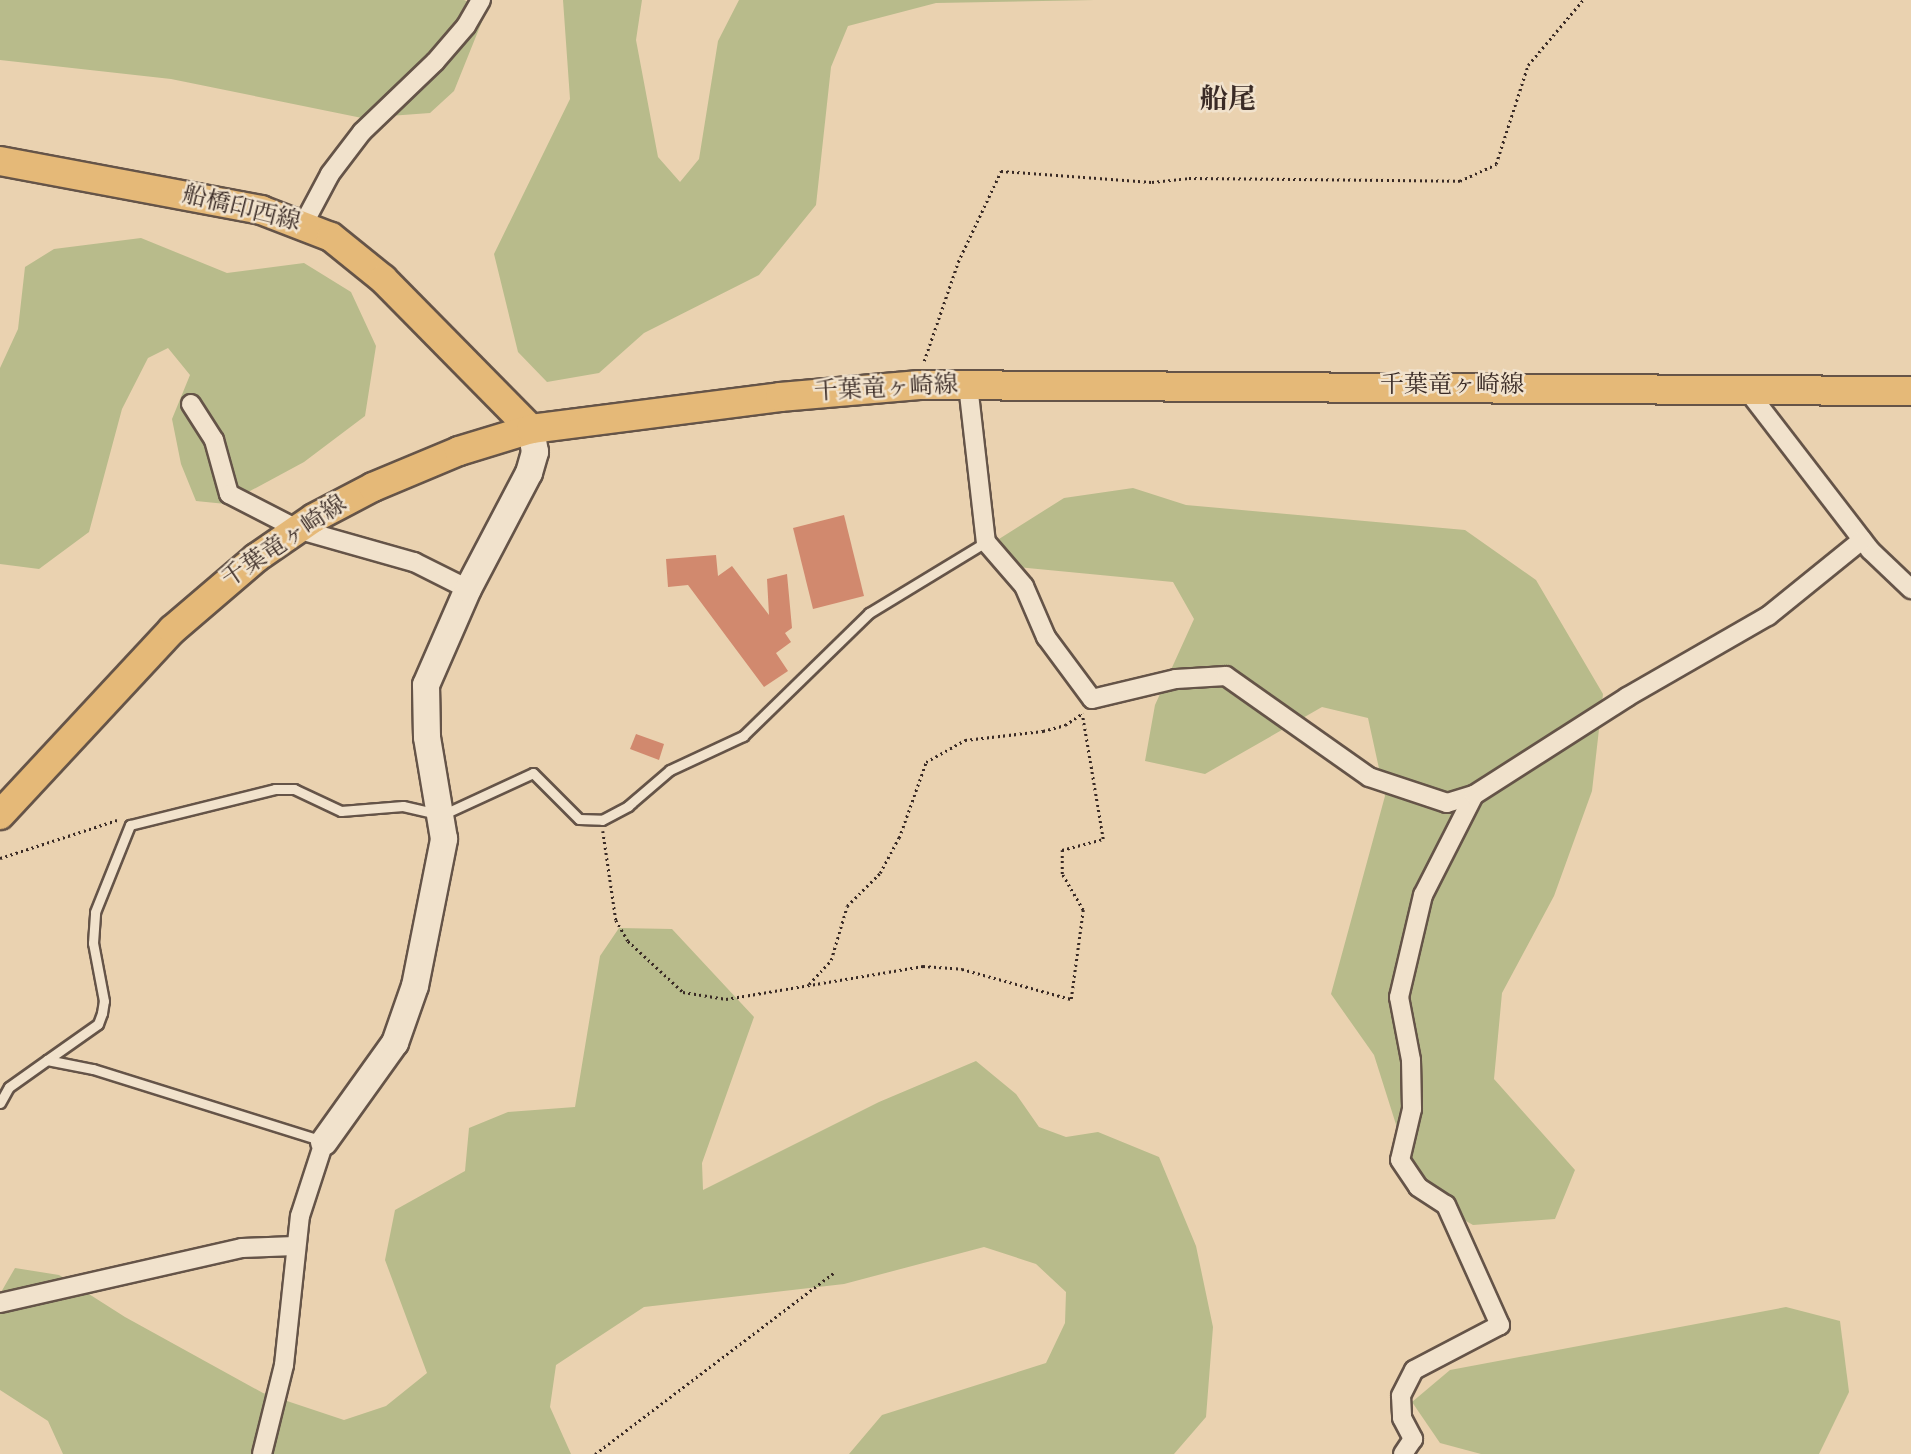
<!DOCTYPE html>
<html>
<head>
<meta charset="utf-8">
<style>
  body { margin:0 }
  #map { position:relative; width:1911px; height:1454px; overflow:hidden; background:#ead2b0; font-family:Vollkorn,"Noto Serif JP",serif }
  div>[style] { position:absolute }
  .green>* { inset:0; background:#b8bb8b }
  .building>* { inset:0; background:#d1896e }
  .path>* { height:2.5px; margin-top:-1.25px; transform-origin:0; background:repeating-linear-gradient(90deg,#392a25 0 2px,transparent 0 5.5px) }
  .roads { filter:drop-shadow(2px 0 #655448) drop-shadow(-2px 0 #655448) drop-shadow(0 2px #655448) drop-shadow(0 -2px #655448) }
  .lane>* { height:9px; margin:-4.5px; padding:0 4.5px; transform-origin:4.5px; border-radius:4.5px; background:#f1e2cc }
  .street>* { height:18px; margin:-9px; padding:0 9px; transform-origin:9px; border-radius:9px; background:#f1e2cc }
  .secondary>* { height:26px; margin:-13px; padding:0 13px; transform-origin:13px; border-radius:13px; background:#f1e2cc }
  .primary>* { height:28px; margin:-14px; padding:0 14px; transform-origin:14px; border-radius:14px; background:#e5b978 }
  span { translate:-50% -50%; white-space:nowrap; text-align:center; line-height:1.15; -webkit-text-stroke:5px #f1e2cc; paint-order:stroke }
  .street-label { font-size:24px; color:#392a25 }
  .quarter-label { font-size:28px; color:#392a25; font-weight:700 }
</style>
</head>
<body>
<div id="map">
  <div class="green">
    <div style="clip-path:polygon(0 0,464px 0,487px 9px,454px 91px,430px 113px,362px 118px,171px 79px,0 60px)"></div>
    <div style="clip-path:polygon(563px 0,642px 0,636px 40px,658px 157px,680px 182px,699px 159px,718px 41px,739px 0,1095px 0,936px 3px,848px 26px,831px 67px,816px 205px,759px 275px,644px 333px,599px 373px,547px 382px,518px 352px,494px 254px,570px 99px)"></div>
    <div style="clip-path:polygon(141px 238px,227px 273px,304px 263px,351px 292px,376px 346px,365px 416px,304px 462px,226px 504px,196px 501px,181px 464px,172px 419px,190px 375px,168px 348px,148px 358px,122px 409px,89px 532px,39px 569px,0 564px,0 368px,18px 329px,25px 267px,54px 249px)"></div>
    <div style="clip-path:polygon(1133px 488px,1186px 505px,1465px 530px,1536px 580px,1603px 694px,1592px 791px,1554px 896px,1502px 993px,1494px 1079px,1575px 1170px,1555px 1219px,1473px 1225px,1418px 1194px,1374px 1055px,1331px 994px,1385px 796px,1368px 718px,1322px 707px,1205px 774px,1145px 761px,1155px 705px,1194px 619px,1173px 582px,1017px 567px,999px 539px,1064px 498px)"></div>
    <div style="clip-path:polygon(619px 928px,672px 929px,754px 1017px,702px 1163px,703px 1190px,879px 1102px,976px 1061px,1016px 1094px,1039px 1127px,1066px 1137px,1098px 1132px,1159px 1157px,1196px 1246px,1213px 1327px,1206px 1417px,1174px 1454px,849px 1454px,882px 1415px,1046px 1363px,1065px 1323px,1066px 1292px,1036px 1264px,984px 1247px,844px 1284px,644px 1307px,556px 1365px,550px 1407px,571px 1454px,63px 1454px,48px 1421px,0 1390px,0 1294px,15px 1268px,59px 1275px,125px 1317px,263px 1393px,344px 1420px,386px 1406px,427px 1373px,385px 1260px,395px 1210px,465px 1171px,469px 1128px,508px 1112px,575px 1107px,600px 956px)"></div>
    <div style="clip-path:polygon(1786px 1307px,1840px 1321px,1849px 1392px,1819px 1454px,1481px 1454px,1440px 1443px,1412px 1402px,1450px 1370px)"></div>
  </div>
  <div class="building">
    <div style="clip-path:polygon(844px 515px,864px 596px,813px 609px,793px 528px)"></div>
    <div style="clip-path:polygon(716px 555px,718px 576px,732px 566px,769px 615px,767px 579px,787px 574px,792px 628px,785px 633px,791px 642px,776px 653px,788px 671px,764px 687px,688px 585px,668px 587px,666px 559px)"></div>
    <div style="clip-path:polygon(636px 734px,664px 744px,659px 760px,630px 749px)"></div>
  </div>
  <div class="path">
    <div style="left:924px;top:361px;width:105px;rotate:-71deg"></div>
    <div style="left:958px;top:262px;width:101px;rotate:-64.7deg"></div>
    <div style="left:1001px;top:171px;width:151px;rotate:4.2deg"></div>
    <div style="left:1152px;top:182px;width:37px;rotate:-6deg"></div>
    <div style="left:1189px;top:178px;width:271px;rotate:0.6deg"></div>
    <div style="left:1460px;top:181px;width:40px;rotate:-25deg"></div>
    <div style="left:1496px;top:164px;width:104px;rotate:-72.1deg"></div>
    <div style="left:1528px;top:65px;width:85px;rotate:-49.8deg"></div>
    <div style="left:603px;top:831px;width:90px;rotate:81.7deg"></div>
    <div style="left:616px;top:920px;width:24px;rotate:60deg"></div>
    <div style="left:628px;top:941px;width:75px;rotate:42.8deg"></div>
    <div style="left:683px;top:992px;width:44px;rotate:9.2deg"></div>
    <div style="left:726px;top:999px;width:200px;rotate:-9.5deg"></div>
    <div style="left:923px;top:966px;width:39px;rotate:4deg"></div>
    <div style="left:962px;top:969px;width:113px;rotate:15.4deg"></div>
    <div style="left:1071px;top:999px;width:90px;rotate:-82.3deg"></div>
    <div style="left:1083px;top:910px;width:42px;rotate:-120.3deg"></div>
    <div style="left:1062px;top:874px;width:24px;rotate:-90deg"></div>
    <div style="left:1062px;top:850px;width:42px;rotate:-15deg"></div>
    <div style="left:1103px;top:839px;width:127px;rotate:-99.5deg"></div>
    <div style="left:0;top:858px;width:123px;rotate:-18deg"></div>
    <div style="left:809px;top:984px;width:33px;rotate:-47deg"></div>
    <div style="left:831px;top:960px;width:56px;rotate:-73.5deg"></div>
    <div style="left:847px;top:906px;width:47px;rotate:-45deg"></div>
    <div style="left:880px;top:873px;width:40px;rotate:-62deg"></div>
    <div style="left:899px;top:838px;width:81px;rotate:-70.4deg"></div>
    <div style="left:926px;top:762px;width:45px;rotate:-29.4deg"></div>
    <div style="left:965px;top:740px;width:79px;rotate:-6.6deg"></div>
    <div style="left:1043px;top:731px;width:23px;rotate:-15deg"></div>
    <div style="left:1065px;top:725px;width:22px;rotate:-34deg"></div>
    <div style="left:595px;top:1454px;width:301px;rotate:-37.2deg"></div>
  </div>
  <div class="roads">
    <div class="lane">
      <div style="left:47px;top:1060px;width:62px;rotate:-35.2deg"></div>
      <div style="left:98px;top:1024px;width:12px;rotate:-70deg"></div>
      <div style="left:102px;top:1013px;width:12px;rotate:-81deg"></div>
      <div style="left:104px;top:1001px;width:59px;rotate:-100.7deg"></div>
      <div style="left:93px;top:943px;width:31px;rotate:-86deg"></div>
      <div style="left:95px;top:912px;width:94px;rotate:-68.1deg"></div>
      <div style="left:130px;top:825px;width:149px;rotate:-13.9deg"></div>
      <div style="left:275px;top:789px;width:19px"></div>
      <div style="left:294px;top:789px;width:52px;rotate:25.1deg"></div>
      <div style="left:341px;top:811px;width:62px;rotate:-4.6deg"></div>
      <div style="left:403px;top:806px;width:40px;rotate:13deg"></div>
      <div style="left:442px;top:815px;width:100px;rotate:-24.8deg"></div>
      <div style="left:533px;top:773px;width:65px;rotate:45deg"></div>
      <div style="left:579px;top:819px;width:23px;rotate:2deg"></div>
      <div style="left:602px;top:820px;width:30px;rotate:-28deg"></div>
      <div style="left:628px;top:806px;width:55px;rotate:-40.6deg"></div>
      <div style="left:670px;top:770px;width:81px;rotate:-25deg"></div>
      <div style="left:743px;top:736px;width:176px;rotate:-44.3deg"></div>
      <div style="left:869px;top:613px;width:137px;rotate:-31.3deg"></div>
      <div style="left:0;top:1103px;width:18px;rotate:-61deg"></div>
      <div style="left:9px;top:1087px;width:47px;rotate:-35.4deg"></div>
      <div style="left:47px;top:1060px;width:47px;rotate:11.1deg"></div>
      <div style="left:93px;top:1069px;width:241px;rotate:17.4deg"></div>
    </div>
    <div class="street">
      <div style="left:304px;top:223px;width:55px;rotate:-62deg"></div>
      <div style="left:330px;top:174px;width:53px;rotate:-52.7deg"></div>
      <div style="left:362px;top:132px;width:101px;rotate:-43.8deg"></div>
      <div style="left:435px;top:62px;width:48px;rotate:-49.3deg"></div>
      <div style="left:466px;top:26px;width:30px;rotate:-60deg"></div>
      <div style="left:968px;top:385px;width:158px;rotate:83.5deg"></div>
      <div style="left:986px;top:542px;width:58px;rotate:49.2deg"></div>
      <div style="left:1024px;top:586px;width:56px;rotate:66.7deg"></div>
      <div style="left:1046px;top:637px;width:77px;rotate:53.4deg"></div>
      <div style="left:1092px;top:699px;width:86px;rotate:-13.4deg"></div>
      <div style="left:1176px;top:679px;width:50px;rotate:-3.4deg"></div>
      <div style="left:1226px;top:676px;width:175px;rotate:35.2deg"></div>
      <div style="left:1369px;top:777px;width:82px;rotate:18.4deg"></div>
      <div style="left:1447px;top:803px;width:28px;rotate:-17deg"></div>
      <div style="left:1474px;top:795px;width:112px;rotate:117deg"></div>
      <div style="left:1423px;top:895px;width:105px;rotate:103.2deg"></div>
      <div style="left:1399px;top:997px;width:64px;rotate:79.2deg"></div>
      <div style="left:1411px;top:1060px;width:49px;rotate:88.8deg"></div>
      <div style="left:1412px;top:1109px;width:52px;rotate:103.2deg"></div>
      <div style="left:1400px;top:1160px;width:32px;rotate:56deg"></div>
      <div style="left:1418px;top:1187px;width:33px;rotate:33deg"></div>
      <div style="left:1446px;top:1205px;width:132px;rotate:65.8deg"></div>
      <div style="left:1500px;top:1325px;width:97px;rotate:152.4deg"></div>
      <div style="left:1414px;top:1370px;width:29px;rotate:117deg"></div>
      <div style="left:1401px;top:1396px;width:22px;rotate:87deg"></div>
      <div style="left:1402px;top:1418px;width:24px;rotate:62deg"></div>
      <div style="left:1413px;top:1439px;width:18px;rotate:124deg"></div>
      <div style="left:1747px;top:390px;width:202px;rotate:52.4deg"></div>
      <div style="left:1870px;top:550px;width:57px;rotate:43.6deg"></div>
      <div style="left:191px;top:404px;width:43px;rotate:57.4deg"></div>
      <div style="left:214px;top:440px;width:56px;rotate:74.5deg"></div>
      <div style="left:229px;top:494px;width:76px;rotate:27.2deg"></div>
      <div style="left:297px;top:529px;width:122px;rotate:15.8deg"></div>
      <div style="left:414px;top:562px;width:60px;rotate:26.6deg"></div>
      <div style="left:1474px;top:795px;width:182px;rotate:-32.6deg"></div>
      <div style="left:1627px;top:697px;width:163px;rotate:-29.9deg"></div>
      <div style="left:1768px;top:616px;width:121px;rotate:-39deg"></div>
      <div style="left:0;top:1303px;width:248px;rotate:-12.8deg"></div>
      <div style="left:242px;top:1248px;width:53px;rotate:-2.2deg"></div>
      <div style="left:262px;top:1454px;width:92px;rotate:-76.1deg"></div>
      <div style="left:284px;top:1365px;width:150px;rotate:-83.9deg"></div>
      <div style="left:300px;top:1216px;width:78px;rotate:-72deg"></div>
    </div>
    <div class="secondary">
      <div style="left:324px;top:1142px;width:122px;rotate:-54.4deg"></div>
      <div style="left:395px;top:1043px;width:60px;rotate:-70.7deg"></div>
      <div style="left:415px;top:986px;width:150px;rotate:-78.8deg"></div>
      <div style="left:444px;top:839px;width:103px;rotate:-99.5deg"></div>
      <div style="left:427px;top:737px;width:52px;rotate:-91.1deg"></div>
      <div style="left:426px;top:685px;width:105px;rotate:-66.4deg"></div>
      <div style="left:468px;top:589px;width:131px;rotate:-62.3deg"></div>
      <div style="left:529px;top:473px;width:22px;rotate:-74deg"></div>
      <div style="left:535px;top:452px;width:23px;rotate:-100deg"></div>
    </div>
    <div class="primary">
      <div style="left:0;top:161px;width:266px;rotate:10.6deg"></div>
      <div style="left:261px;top:210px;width:75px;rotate:21.1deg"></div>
      <div style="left:331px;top:237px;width:67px;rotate:38.9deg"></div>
      <div style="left:383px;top:279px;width:211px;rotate:45.4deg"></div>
      <div style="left:0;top:815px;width:253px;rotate:-47.1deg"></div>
      <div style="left:172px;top:630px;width:111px;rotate:-40.6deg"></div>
      <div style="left:256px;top:558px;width:70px;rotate:-34.6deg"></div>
      <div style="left:314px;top:518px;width:67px;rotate:-27.7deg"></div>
      <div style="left:373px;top:487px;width:93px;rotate:-22.7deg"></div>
      <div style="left:459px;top:451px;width:75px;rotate:-17deg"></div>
      <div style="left:531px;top:429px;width:251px;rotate:-7.3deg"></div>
      <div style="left:780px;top:397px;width:140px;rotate:-4.9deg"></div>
      <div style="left:919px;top:385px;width:992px;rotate:0.35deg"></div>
    </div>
  </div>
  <div class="street-label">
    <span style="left:241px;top:210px;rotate:14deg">船橋印西線</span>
    <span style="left:1452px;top:387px">千葉竜ヶ崎線</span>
    <span style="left:886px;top:390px;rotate:-3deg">千葉竜ヶ崎線</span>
    <span style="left:285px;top:543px;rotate:-34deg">千葉竜ヶ崎線</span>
  </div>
  <div class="quarter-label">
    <span style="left:1228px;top:101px">船尾</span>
  </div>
</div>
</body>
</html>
